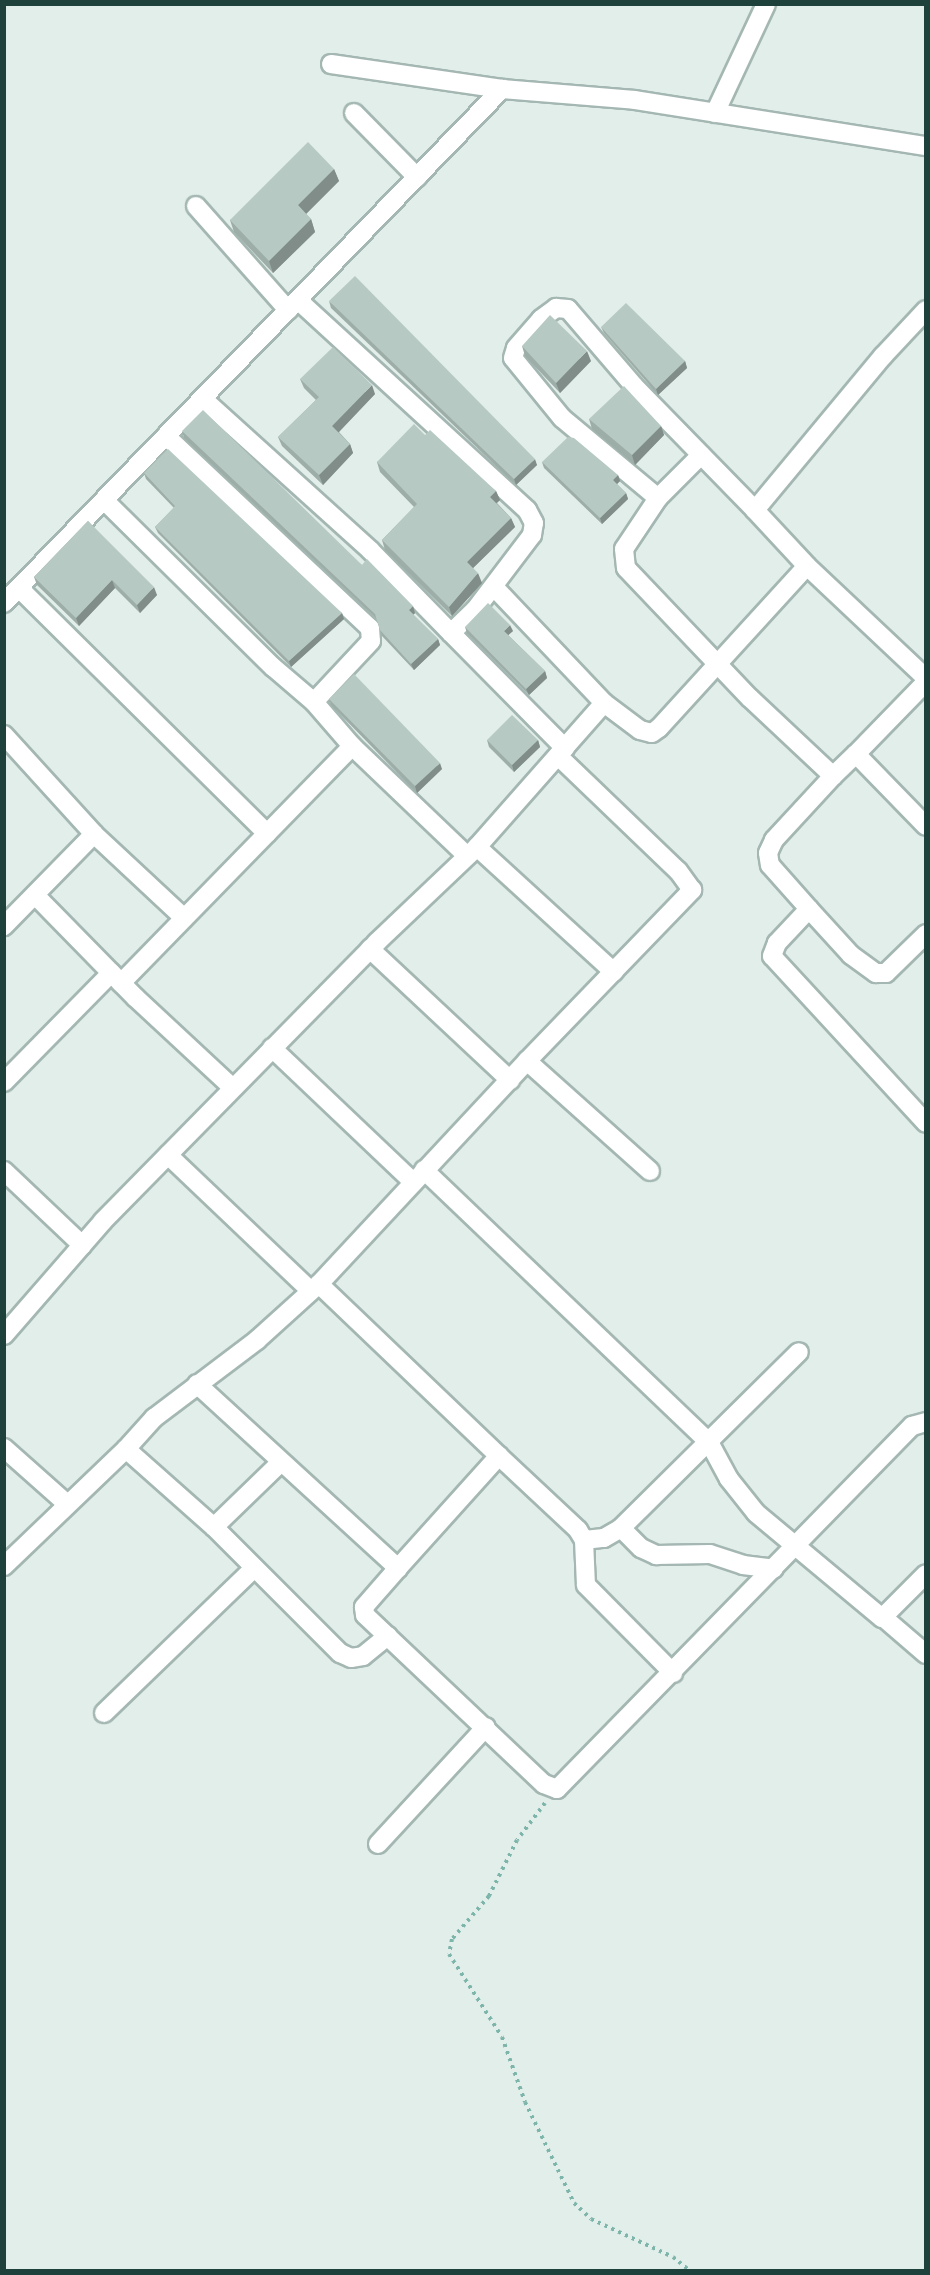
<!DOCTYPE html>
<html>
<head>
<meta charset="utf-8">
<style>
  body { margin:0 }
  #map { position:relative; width:930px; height:2275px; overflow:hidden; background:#e2eeea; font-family:Overpass,sans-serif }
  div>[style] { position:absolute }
  .path>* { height:4px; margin-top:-2px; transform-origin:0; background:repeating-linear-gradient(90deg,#7eb5aa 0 3px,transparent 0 7.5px) }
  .roads { filter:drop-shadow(2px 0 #a4b7b2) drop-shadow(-2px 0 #a4b7b2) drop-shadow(0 2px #a4b7b2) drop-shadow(0 -2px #a4b7b2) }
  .street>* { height:18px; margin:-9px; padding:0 9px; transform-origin:9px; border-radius:9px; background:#fff }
  .wall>* { inset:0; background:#9dada8 }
  .shaded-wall>* { inset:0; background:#808d88 }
  .building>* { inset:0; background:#b7c9c3 }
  span { translate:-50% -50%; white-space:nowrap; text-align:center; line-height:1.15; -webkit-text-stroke:5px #f3faf7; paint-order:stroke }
  .frame { position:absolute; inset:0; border:6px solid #1f413c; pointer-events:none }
</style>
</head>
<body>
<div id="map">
  <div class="path">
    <div style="left:545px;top:1803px;width:46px;rotate:127.1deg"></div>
    <div style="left:517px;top:1840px;width:63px;rotate:116.6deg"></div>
    <div style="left:489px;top:1896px;width:57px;rotate:130.7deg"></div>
    <div style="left:452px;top:1939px;width:15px;rotate:101deg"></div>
    <div style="left:449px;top:1954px;width:98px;rotate:57.4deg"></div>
    <div style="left:502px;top:2037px;width:69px;rotate:70.5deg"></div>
    <div style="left:525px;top:2102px;width:112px;rotate:64.1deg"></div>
    <div style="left:574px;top:2203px;width:23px;rotate:43deg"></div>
    <div style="left:591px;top:2219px;width:90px;rotate:24.9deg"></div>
    <div style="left:673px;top:2257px;width:21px;rotate:39deg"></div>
  </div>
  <div class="roads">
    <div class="street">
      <div style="left:331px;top:64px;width:173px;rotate:8.3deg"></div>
      <div style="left:502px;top:89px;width:133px;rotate:4.7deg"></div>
      <div style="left:635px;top:100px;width:295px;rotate:9deg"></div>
      <div style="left:354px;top:113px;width:90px;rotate:45.5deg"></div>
      <div style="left:715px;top:113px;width:120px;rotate:-64.9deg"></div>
      <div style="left:196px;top:206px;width:139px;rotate:48.5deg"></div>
      <div style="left:203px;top:399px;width:225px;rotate:42.1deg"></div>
      <div style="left:370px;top:550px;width:116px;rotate:45.7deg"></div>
      <div style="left:451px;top:633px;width:33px;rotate:-44deg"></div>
      <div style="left:475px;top:610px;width:94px;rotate:-52.8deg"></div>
      <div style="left:532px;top:535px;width:12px;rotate:-81deg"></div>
      <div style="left:534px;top:523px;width:15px;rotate:-118deg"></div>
      <div style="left:527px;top:510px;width:311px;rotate:-137.5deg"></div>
      <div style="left:166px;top:436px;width:280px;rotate:43.3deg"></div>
      <div style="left:370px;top:628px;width:13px;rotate:86deg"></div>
      <div style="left:371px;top:641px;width:83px;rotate:133.1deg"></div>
      <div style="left:701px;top:455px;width:61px;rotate:135deg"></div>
      <div style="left:658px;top:498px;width:125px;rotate:-140.2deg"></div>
      <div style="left:562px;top:418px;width:77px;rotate:-129.2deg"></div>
      <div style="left:513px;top:358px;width:10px;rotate:-73deg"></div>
      <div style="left:516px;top:348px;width:38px;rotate:-49deg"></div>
      <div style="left:541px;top:319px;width:19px;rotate:-36deg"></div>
      <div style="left:556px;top:308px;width:12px;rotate:5deg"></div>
      <div style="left:568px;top:309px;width:101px;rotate:49.4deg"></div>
      <div style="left:634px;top:386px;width:173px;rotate:45.7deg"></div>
      <div style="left:658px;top:498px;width:61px;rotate:123.7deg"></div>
      <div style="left:624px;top:549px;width:19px;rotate:84deg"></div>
      <div style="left:626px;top:568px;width:180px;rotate:46.4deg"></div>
      <div style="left:750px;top:698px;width:114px;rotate:43.2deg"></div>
      <div style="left:833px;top:776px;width:87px;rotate:132.7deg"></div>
      <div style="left:774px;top:840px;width:14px;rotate:115deg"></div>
      <div style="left:768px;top:853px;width:12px;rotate:81deg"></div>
      <div style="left:770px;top:865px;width:59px;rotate:48.4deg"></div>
      <div style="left:809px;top:909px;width:47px;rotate:133.3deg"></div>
      <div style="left:777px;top:943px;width:14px;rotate:111deg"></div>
      <div style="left:772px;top:956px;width:227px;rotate:47.3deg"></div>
      <div style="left:104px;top:500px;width:238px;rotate:44.7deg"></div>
      <div style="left:273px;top:667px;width:54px;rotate:40.5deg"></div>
      <div style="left:314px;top:702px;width:58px;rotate:49.2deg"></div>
      <div style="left:807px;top:566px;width:163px;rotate:43.3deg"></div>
      <div style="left:19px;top:588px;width:349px;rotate:44.7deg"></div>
      <div style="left:495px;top:588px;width:158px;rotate:46.5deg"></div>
      <div style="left:4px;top:603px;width:716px;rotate:-45.91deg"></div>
      <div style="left:451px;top:633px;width:162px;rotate:45.3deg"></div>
      <div style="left:4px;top:735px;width:134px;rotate:47.7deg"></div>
      <div style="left:94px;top:834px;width:129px;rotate:134.4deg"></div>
      <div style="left:856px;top:754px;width:100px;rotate:-45.8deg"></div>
      <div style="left:833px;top:776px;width:32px;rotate:-44deg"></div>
      <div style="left:856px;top:754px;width:100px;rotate:45.8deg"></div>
      <div style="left:94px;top:834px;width:123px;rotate:43deg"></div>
      <div style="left:477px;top:847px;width:185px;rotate:42.4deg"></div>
      <div style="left:35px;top:895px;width:144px;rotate:45.6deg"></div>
      <div style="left:136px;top:998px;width:132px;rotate:42.9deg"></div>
      <div style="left:809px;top:909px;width:62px;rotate:47.6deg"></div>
      <div style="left:851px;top:955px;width:31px;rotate:36deg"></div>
      <div style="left:876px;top:973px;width:10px"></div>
      <div style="left:886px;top:973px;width:56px;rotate:-44.3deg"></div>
      <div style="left:370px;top:949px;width:192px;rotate:43.1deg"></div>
      <div style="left:121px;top:983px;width:331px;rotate:-45.7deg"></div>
      <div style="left:352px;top:746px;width:159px;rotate:43.7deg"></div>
      <div style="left:272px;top:1048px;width:195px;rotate:43.5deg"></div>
      <div style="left:527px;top:1061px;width:238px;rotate:-46deg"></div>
      <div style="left:692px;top:890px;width:24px;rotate:-126deg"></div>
      <div style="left:678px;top:871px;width:166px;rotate:-136.2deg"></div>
      <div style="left:4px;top:1082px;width:153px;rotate:-45.5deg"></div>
      <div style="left:168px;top:1155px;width:197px;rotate:43.6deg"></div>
      <div style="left:424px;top:1170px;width:394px;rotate:43.7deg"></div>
      <div style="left:709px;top:1442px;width:42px;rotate:61.6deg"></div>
      <div style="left:729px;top:1479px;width:43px;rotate:51.5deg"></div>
      <div style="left:756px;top:1513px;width:164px;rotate:39.8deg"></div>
      <div style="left:882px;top:1618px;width:62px;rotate:-45deg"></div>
      <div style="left:4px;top:1171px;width:108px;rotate:43.5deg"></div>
      <div style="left:4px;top:1335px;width:151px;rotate:-49deg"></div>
      <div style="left:103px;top:1221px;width:391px;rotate:-45.5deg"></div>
      <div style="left:377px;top:942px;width:138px;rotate:-43.5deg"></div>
      <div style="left:477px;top:847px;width:192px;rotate:-48.6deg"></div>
      <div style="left:604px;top:703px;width:45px;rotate:36.9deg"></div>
      <div style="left:640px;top:730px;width:12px;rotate:14deg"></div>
      <div style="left:652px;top:733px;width:9px;rotate:-36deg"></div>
      <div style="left:659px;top:728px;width:219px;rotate:-47.6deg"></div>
      <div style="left:807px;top:566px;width:76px;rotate:-132.9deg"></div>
      <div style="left:755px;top:510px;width:200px;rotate:-50.3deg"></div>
      <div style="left:883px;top:356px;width:63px;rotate:-46.9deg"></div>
      <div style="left:197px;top:1384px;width:273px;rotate:42.5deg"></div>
      <div style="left:398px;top:1568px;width:151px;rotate:-48deg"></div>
      <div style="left:499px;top:1456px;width:249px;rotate:-136.3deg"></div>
      <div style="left:4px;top:1448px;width:84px;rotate:41.6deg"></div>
      <div style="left:126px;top:1449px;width:118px;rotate:41.6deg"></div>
      <div style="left:214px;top:1527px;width:178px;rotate:45deg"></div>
      <div style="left:340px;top:1653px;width:12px;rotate:24deg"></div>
      <div style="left:351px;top:1658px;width:12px;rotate:-9deg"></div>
      <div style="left:363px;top:1656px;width:32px;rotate:-39deg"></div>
      <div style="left:499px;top:1456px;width:108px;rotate:43.1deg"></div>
      <div style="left:578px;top:1530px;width:12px;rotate:59deg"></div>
      <div style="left:584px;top:1540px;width:45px;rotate:87.5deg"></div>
      <div style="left:586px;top:1585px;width:124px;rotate:45.3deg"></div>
      <div style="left:214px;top:1527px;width:93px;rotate:-44.1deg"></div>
      <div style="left:621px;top:1528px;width:250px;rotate:-44.7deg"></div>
      <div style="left:584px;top:1540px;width:20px;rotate:-6deg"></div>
      <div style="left:604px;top:1538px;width:20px;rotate:-30deg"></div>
      <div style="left:621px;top:1528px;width:28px;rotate:45deg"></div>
      <div style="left:641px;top:1548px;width:17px;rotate:25deg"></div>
      <div style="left:656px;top:1555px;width:54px;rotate:-1.1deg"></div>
      <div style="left:710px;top:1554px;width:35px;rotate:18deg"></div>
      <div style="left:743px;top:1565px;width:31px;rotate:7deg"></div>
      <div style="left:4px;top:1566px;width:169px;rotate:-43.8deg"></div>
      <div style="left:126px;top:1449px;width:42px;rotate:-47.9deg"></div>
      <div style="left:154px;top:1418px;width:129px;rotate:-37.1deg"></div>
      <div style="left:257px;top:1340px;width:84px;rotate:-42.1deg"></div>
      <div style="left:319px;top:1284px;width:305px;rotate:-47deg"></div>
      <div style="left:527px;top:1061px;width:165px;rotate:41.8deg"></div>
      <div style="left:398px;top:1568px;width:52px;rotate:131.1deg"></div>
      <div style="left:364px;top:1607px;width:8px;rotate:83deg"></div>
      <div style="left:365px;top:1615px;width:246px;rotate:43.4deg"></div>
      <div style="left:544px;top:1784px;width:14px;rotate:21deg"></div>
      <div style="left:557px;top:1789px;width:508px;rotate:-45.64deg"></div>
      <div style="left:912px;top:1426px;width:15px;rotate:-16deg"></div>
      <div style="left:884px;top:1618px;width:55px;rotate:40.6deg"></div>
      <div style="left:104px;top:1713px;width:207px;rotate:-44deg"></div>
      <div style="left:378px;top:1844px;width:159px;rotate:-47.3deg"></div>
    </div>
  </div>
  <div class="wall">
    <div style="clip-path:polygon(334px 169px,339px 181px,306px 214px,311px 219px,315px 232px,273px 273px,234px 232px,230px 220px)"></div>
    <div style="clip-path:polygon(329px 301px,537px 465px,516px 485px,331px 308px)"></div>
    <div style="clip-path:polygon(601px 327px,685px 361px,687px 368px,658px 395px,604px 333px)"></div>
    <div style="clip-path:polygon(522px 346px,591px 361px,560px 393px,525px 356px)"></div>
    <div style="clip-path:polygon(300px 379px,375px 394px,339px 432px,350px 444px,353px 453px,323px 485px,282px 446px,278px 437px,316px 400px,304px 388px)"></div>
    <div style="clip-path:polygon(589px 419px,661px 426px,664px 435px,635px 465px,592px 429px)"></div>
    <div style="clip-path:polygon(182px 431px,362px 565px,415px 613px,413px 615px,438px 639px,440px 645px,414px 670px,382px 636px,377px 619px,184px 438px)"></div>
    <div style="clip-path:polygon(425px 435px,496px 491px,500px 500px,497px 503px,511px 518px,515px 527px,473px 568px,482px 583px,452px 616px,385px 550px,382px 540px,414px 507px,380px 472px,377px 462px)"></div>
    <div style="clip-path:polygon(542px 462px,618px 475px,620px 481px,617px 484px,626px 493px,628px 499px,602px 524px,544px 468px)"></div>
    <div style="clip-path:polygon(144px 473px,342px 613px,344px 619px,291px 667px,158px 533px,155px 527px,174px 508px,146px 479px)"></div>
    <div style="clip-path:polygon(88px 521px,157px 595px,140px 613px,115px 588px,79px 626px,37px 585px,34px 577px)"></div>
    <div style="clip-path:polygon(465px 627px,513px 631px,508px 635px,545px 671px,547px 678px,529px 695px,467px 633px)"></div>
    <div style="clip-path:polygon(329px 699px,442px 769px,417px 793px,331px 705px)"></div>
    <div style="clip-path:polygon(487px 740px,538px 740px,540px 747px,514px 772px,489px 747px)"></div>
  </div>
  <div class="shaded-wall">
    <div style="clip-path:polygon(334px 169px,339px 181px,302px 218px,298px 205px)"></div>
    <div style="clip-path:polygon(311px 219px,315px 232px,273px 273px,269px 261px)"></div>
    <div style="clip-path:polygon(587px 351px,591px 361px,560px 393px,556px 383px)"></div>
    <div style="clip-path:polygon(685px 361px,687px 368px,658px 395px,656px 389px)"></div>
    <div style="clip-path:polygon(372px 385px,375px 394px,336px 435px,332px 426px)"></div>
    <div style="clip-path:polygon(661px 426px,664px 435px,635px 465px,632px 455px)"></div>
    <div style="clip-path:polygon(350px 444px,353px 453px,323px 485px,319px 475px)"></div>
    <div style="clip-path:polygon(535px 459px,537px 465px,516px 485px,514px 479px)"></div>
    <div style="clip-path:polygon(618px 475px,620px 481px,615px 486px,613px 480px)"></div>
    <div style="clip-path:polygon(496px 491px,500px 500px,493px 506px,490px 497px)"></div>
    <div style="clip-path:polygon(626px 493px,628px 499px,602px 524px,600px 518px)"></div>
    <div style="clip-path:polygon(511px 518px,515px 527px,470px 571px,467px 562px)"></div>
    <div style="clip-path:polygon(478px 573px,482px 583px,452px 616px,449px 607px)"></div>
    <div style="clip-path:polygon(112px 580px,115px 588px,79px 626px,76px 618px)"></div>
    <div style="clip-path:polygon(154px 587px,157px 595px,140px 613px,137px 605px)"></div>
    <div style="clip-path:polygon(413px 606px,415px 613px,411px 617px,409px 610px)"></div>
    <div style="clip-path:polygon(342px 613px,344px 619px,291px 667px,289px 661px)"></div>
    <div style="clip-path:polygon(510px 625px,513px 631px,506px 637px,504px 631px)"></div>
    <div style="clip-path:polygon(438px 639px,440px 645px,414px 670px,411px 664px)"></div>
    <div style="clip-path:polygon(545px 671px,547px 678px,529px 695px,526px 689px)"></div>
    <div style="clip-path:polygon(538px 740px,540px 747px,514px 772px,512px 765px)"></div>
    <div style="clip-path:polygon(440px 763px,442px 769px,417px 793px,415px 786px)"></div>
  </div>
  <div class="building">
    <div style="clip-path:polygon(308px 142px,334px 169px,298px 205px,311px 219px,269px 261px,230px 220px)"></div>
    <div style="clip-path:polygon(355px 276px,535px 459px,514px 479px,329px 301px)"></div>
    <div style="clip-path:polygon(626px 303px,685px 361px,656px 389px,601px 327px)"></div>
    <div style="clip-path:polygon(550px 315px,587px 351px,556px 383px,522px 346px)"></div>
    <div style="clip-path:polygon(333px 347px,372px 385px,332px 426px,350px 444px,319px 475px,278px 437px,319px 397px,300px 379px)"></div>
    <div style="clip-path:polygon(624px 386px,661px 426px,632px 455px,589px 419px)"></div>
    <div style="clip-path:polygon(203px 410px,362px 565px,367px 559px,413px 606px,409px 610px,438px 639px,411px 664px,380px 630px,375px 614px,182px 431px)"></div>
    <div style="clip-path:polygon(414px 424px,425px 435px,430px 430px,496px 491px,490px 497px,511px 518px,467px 562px,478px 573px,449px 607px,382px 540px,417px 504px,377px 462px)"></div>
    <div style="clip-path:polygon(568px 437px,574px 438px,618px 475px,613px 480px,626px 493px,600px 518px,542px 462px)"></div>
    <div style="clip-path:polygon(168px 449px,342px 613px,289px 661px,155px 527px,175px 506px,144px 473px)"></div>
    <div style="clip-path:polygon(88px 521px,154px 587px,137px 605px,112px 580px,76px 618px,34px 577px)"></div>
    <div style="clip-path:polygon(488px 603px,510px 625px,504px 631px,545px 671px,526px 689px,465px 627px)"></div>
    <div style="clip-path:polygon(354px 674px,440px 763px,415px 786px,329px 699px)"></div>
    <div style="clip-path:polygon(512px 715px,538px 740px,512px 765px,487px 740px)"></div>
  </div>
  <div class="frame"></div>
</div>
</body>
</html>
